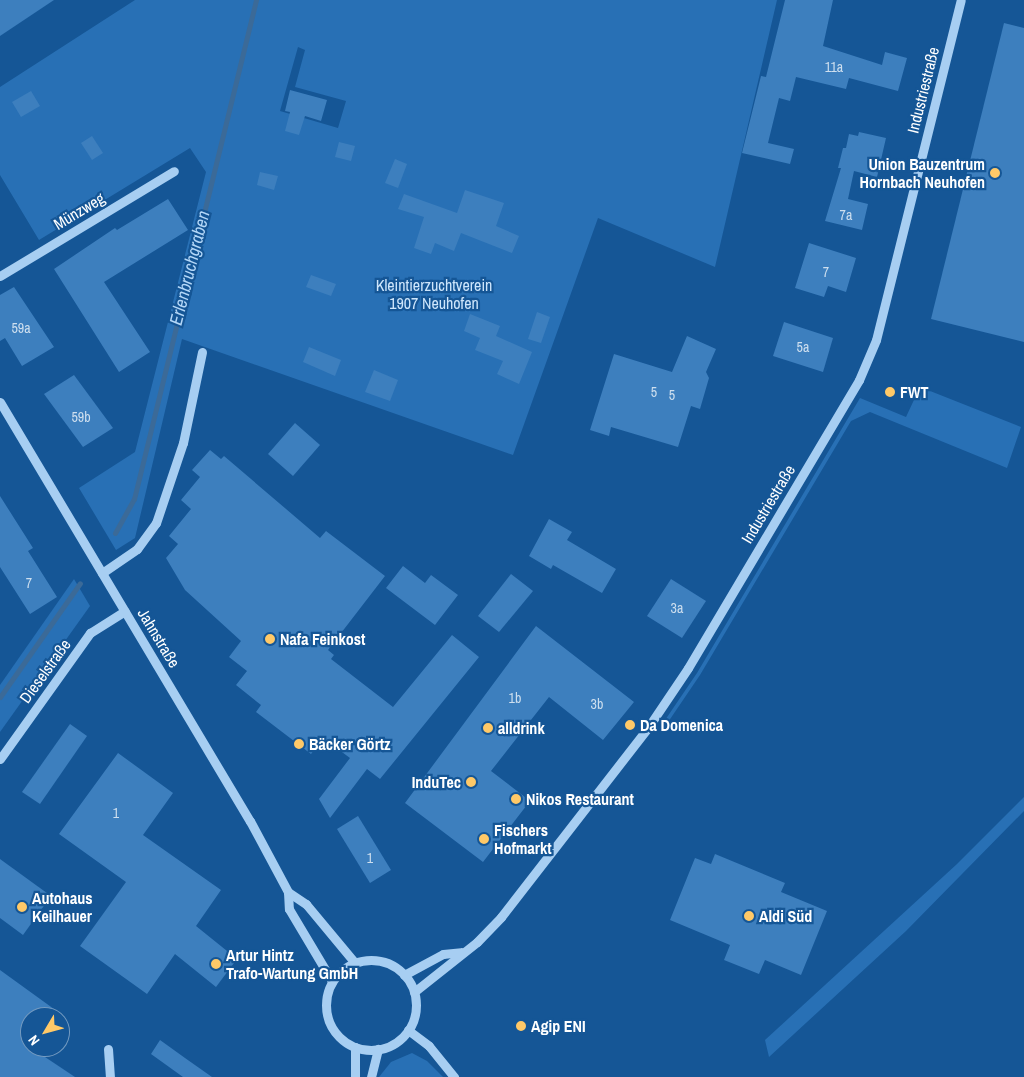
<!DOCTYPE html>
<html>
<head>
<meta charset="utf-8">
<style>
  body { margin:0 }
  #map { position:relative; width:1024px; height:1077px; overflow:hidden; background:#155696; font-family:"Archivo Narrow",sans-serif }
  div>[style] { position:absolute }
  .green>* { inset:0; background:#2870b5 }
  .stream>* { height:5px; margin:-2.5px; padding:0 2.5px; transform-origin:2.5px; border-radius:2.5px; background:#3b6a98 }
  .building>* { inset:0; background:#3d7fbe }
  .minor>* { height:9px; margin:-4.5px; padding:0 4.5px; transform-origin:4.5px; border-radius:4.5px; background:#a7cef2 }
  .minor>.ring { margin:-4.5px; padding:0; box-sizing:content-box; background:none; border:9px solid #a7cef2; border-radius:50% }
  .dots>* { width:14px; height:14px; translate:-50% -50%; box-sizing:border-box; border:2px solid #155696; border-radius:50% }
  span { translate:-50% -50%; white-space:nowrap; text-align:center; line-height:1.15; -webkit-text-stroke:4.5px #155696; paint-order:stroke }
  .number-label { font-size:14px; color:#cedfef }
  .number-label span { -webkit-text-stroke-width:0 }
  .street-label { font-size:16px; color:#fff }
  .poi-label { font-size:16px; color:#fff; font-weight:700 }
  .right { translate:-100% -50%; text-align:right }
  .left { translate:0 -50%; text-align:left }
  .park-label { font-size:16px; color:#cee6fc }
  .water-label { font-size:18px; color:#b3d7f8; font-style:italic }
  .north { position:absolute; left:20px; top:1007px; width:50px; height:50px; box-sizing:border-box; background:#155696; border:1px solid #739ac0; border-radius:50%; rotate:233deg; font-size:14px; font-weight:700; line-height:20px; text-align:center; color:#fff }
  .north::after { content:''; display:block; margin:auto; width:18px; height:22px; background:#ffc968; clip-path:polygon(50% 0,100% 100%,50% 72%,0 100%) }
</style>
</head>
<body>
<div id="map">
  <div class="green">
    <div style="clip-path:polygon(evenodd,135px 0,777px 0,715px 267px,598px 218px,513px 455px,182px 339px,135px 538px,116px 550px,79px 488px,135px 452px,206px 172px,190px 148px,39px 240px,0 175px,0 87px,135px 0,298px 47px,305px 50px,295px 87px,346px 101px,338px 128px,280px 111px,298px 47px)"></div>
    <div style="clip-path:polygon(920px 387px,1021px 427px,1007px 468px,870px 412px,851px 421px,700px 675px,662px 731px,659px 729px,697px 673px,860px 398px,906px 417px)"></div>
    <div style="clip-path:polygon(74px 579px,90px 606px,0 732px,0 685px)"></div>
    <div style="clip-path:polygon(1024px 797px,1024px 811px,906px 931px,769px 1057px,765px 1040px,957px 864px)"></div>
    <div style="clip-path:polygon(412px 1053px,427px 1061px,443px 1077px,379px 1077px,391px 1062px)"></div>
  </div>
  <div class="stream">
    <div style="left:115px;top:533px;width:39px;rotate:-61deg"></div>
    <div style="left:134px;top:499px;width:514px;rotate:-76.26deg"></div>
    <div style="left:0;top:697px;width:139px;rotate:-54.9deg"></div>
  </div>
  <div class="building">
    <div style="clip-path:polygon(0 0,54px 0,0 36px)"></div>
    <div style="clip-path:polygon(785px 0,833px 0,823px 46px,882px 65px,885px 52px,907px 58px,898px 91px,849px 78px,846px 89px,796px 77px,790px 101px,779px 98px,768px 143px,794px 149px,790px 164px,742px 153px,761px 76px,766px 77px)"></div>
    <div style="clip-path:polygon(1004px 23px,1024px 28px,1024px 342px,931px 319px)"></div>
    <div style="clip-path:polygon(290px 90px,327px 100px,321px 121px,305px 116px,299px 135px,285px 131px,290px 112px,285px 111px)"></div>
    <div style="clip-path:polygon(31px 91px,40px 106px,21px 117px,12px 102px)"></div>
    <div style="clip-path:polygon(859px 132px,886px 138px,877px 177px,854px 171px,848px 199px,868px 204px,862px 230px,825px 221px,841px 168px,838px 168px,843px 148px,846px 148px,849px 134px,858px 136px)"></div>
    <div style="clip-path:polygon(92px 136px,103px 153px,92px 160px,81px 143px)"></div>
    <div style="clip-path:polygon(339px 142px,355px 146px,351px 161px,335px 157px)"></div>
    <div style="clip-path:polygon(395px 159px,407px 164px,398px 188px,385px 183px)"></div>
    <div style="clip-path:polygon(260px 172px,278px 176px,274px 190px,257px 185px)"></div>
    <div style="clip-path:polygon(465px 190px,504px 203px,496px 226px,519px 236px,512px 253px,461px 233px,454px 251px,435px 243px,431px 254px,414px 248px,424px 217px,398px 209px,404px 194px,457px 213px)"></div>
    <div style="clip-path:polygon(168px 199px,188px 230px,104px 282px,150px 352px,119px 372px,54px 269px,115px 228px,117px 230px)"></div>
    <div style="clip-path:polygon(809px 243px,856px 258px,846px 292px,828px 286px,824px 297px,795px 288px)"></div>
    <div style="clip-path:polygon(311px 275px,336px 284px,331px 296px,306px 287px)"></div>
    <div style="clip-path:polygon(14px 287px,54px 347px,22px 366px,5px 338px,0 341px,0 295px)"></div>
    <div style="clip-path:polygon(537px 312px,550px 317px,541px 343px,528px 339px)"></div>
    <div style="clip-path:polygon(470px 314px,500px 326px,496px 336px,532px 352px,519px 384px,497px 374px,503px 361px,475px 350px,480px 338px,464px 331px)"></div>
    <div style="clip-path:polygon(784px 322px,833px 338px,823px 372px,773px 356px)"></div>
    <div style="clip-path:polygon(687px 336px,716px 349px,706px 372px,709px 378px,700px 409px,691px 406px,678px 447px,611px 427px,609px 436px,590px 430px,614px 354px,672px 372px)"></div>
    <div style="clip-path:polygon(309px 347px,341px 360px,335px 376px,303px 362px)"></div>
    <div style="clip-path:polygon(374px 370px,398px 380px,390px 401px,365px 392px)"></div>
    <div style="clip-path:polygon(74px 375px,113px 428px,83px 447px,44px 394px)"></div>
    <div style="clip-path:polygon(295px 423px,320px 445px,293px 476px,268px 454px)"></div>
    <div style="clip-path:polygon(210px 450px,221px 459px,224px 456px,320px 538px,326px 531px,385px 576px,328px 650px,334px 655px,331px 659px,393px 707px,452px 635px,479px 657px,380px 779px,367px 769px,330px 818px,319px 799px,350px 758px,323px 738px,311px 754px,256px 712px,261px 705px,236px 685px,247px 671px,229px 657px,241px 641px,185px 590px,166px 558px,178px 544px,169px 536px,191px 509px,181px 500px,200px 477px,192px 470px)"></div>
    <div style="clip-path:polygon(0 496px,33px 548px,28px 551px,57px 597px,30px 614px,0 567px)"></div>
    <div style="clip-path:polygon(549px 519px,572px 532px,567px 540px,616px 569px,602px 593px,553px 565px,551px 569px,529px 556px)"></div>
    <div style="clip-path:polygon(403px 566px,425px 583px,431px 575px,458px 595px,435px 625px,386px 588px)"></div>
    <div style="clip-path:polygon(511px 574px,533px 591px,499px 632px,478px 616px)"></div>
    <div style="clip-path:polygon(671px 579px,706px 601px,682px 638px,647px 616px)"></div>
    <div style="clip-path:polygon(536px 626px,634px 702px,603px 740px,549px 697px,491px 771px,530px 801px,483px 862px,405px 803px)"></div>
    <div style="clip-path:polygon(70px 724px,87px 736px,40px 804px,22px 792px)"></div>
    <div style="clip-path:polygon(118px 753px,173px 793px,143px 835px,221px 890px,196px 926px,237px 959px,216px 987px,175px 954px,147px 994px,80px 946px,126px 882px,59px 834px)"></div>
    <div style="clip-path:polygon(358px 816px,391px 870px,370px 883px,337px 829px)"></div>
    <div style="clip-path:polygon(715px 854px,785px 883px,781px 892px,827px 911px,801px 975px,765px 960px,759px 974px,724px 960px,730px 945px,670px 920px,695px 858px,711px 864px)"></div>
    <div style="clip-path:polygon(0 859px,51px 896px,23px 935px,0 918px)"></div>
    <div style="clip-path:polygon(0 970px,65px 1017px,30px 1017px,30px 1047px,75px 1077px,0 1077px)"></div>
    <div style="clip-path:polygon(160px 1040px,185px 1058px,212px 1077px,183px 1077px,151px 1054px)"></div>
  </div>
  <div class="minor">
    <div style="left:0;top:276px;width:203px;rotate:-31.1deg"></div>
    <div style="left:0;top:402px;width:488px;rotate:59.2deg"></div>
    <div style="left:250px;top:821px;width:81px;rotate:61.8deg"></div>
    <div style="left:288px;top:892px;width:22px;rotate:34deg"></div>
    <div style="left:306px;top:904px;width:77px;rotate:50.3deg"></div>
    <div style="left:102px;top:573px;width:42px;rotate:-34.4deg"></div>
    <div style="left:137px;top:549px;width:32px;rotate:-54deg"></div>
    <div style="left:156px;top:523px;width:84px;rotate:-71.4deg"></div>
    <div style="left:183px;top:443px;width:93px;rotate:-78.2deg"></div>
    <div style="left:0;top:759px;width:155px;rotate:-54.5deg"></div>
    <div style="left:90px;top:633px;width:41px;rotate:-32.2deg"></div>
    <div style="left:288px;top:892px;width:17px;rotate:87deg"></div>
    <div style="left:289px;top:909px;width:84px;rotate:59.2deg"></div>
    <div class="ring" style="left:326px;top:960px;width:81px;height:81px"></div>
    <div style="left:404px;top:975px;width:44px;rotate:-28.3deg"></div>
    <div style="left:443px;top:954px;width:18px;rotate:-6deg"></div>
    <div style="left:414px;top:992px;width:80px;rotate:-38.4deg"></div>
    <div style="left:477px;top:942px;width:35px;rotate:-46deg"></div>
    <div style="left:501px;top:917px;width:238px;rotate:-52.2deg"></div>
    <div style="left:647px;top:729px;width:73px;rotate:-56.1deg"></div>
    <div style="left:688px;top:668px;width:335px;rotate:-59.3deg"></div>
    <div style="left:859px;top:380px;width:43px;rotate:-67deg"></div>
    <div style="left:876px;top:340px;width:350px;rotate:-76deg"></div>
    <div style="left:408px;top:1030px;width:26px;rotate:37deg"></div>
    <div style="left:429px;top:1046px;width:40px;rotate:51deg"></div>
    <div style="left:108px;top:1049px;width:28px;rotate:86deg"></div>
    <div style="left:355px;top:1077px;width:30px;rotate:-90deg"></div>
    <div style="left:371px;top:1077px;width:29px;rotate:-76deg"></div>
  </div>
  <div class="dots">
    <div style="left:995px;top:173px;background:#ffc968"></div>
    <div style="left:890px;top:392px;background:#ffc968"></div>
    <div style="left:270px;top:639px;background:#ffc968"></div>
    <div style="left:630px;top:725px;background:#ffc968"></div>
    <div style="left:488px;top:728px;background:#ffc968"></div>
    <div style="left:299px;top:744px;background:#ffc968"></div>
    <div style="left:471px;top:782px;background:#ffc968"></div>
    <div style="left:516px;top:799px;background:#ffc968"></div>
    <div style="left:484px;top:839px;background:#ffc968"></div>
    <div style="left:22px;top:907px;background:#ffc968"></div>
    <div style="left:749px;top:916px;background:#ffc968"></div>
    <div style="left:216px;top:964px;background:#ffc968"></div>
    <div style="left:521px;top:1026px;background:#ffc968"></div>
  </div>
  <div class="number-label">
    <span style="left:834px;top:67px">11a</span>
    <span style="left:846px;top:215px">7a</span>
    <span style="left:826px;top:272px">7</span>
    <span style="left:21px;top:328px">59a</span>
    <span style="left:803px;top:347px">5a</span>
    <span style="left:654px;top:392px">5</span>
    <span style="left:672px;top:395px">5</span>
    <span style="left:81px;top:417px">59b</span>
    <span style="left:29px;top:583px">7</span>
    <span style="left:677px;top:608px">3a</span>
    <span style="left:515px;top:698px">1b</span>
    <span style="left:597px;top:704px">3b</span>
    <span style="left:116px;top:813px">1</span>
    <span style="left:370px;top:858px">1</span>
  </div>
  <div class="street-label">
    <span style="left:923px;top:90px;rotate:-76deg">Industriestraße</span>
    <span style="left:79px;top:211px;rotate:-31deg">Münzweg</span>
    <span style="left:768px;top:504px;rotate:-59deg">Industriestraße</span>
    <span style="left:159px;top:638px;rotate:59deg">Jahnstraße</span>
    <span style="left:45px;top:671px;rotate:-54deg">Dieselstraße</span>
  </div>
  <div class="poi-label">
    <span class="right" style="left:985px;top:173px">Union Bauzentrum<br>Hornbach Neuhofen</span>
    <span class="left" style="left:900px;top:392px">FWT</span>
    <span class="left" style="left:280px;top:639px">Nafa Feinkost</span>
    <span class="left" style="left:640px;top:725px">Da Domenica</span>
    <span class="left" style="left:498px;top:728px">alldrink</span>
    <span class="left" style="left:309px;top:744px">Bäcker Görtz</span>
    <span class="right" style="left:461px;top:782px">InduTec</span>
    <span class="left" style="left:526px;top:799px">Nikos Restaurant</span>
    <span class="left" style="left:494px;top:839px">Fischers<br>Hofmarkt</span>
    <span class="left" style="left:32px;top:907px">Autohaus<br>Keilhauer</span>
    <span class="left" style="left:759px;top:916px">Aldi Süd</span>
    <span class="left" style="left:226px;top:964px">Artur Hintz<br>Trafo-Wartung GmbH</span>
    <span class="left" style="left:531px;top:1026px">Agip ENI</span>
  </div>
  <div class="park-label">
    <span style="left:434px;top:294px">Kleintierzuchtverein<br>1907 Neuhofen</span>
  </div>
  <div class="water-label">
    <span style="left:190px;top:268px;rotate:-76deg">Erlenbruchgraben</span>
  </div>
  <div class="north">N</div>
</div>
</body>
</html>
